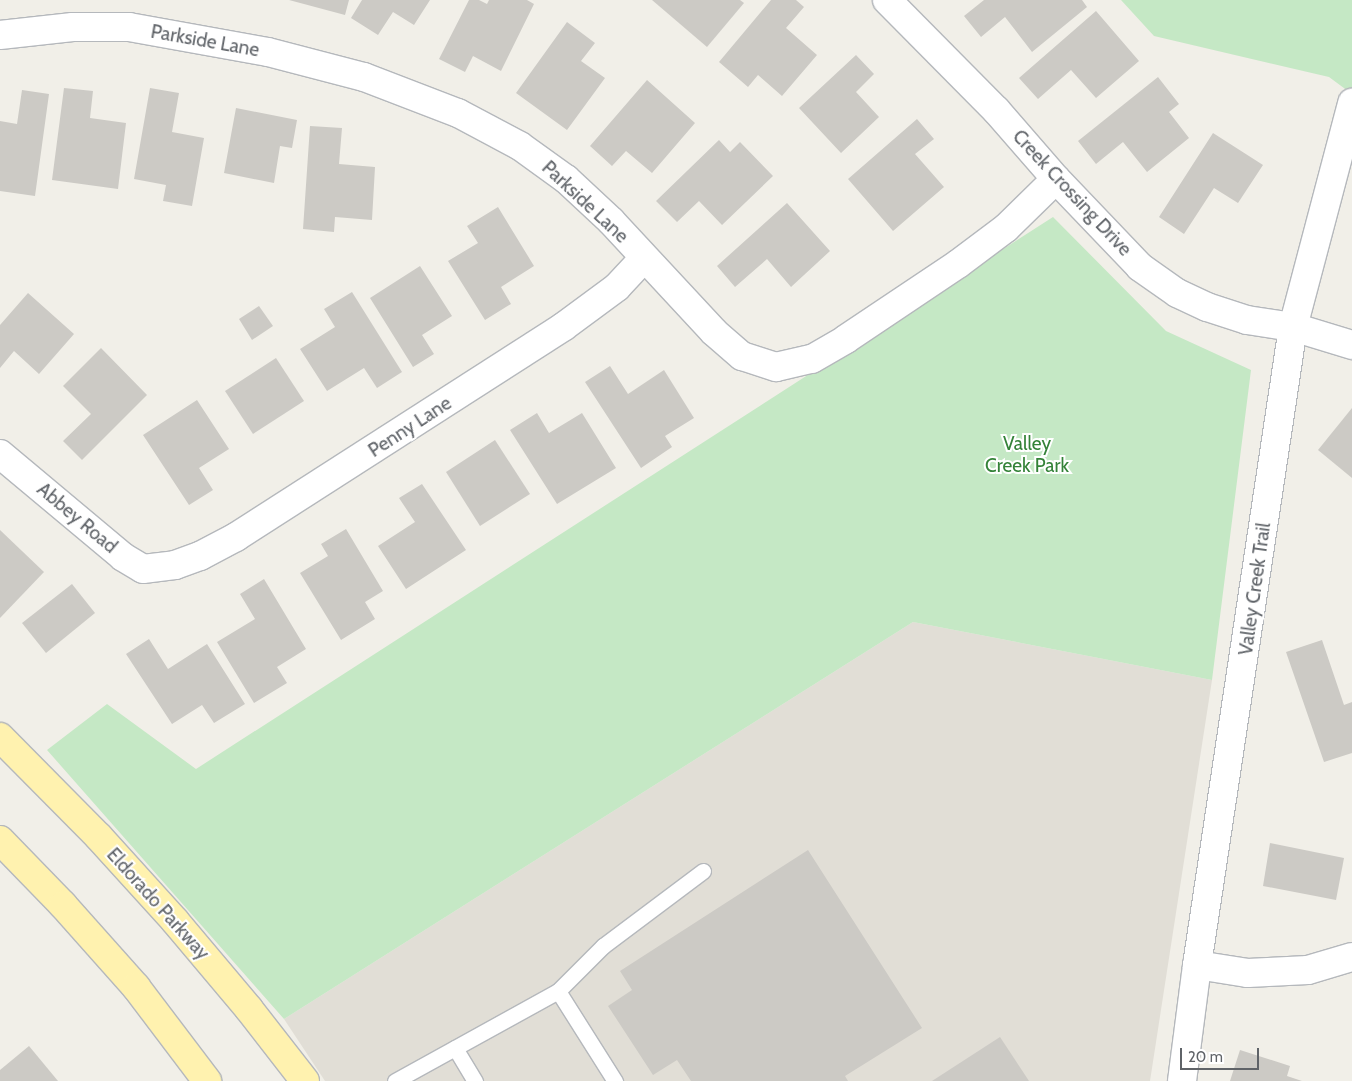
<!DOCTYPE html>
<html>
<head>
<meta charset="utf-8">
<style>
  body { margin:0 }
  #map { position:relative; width:1352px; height:1081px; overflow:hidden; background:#f1efe8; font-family:Cabin,sans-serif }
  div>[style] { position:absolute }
  .education>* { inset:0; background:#e1ded6 }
  .green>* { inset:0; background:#c5e8c5 }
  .building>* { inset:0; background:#cccac5 }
  .roads { filter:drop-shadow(1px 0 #b5b8bc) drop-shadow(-1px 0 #b5b8bc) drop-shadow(0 1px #b5b8bc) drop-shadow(0 -1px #b5b8bc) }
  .lane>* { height:15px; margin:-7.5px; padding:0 7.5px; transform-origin:7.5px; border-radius:7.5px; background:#fff }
  .street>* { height:28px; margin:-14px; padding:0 14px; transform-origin:14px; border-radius:14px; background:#fff }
  .primary>* { height:28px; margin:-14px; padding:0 14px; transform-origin:14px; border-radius:14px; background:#fff2af }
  span { translate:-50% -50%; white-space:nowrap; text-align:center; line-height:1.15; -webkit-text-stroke:4px #fff; paint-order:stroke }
  .street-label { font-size:19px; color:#5f6368 }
  .park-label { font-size:19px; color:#348238 }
  .scale { position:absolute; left:1180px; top:1048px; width:79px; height:22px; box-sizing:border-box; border:2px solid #5f6368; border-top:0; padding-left:6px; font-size:15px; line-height:18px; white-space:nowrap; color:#5f6368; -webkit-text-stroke:4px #fff; paint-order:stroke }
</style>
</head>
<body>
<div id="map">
  <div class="education">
    <div style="clip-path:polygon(913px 622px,1212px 680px,1150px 1081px,325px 1081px,284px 1019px)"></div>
  </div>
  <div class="green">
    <div style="clip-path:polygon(1121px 0,1352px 0,1352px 94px,1329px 77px,1154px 36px)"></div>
    <div style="clip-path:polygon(1053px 217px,1166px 331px,1251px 370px,1212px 680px,913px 622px,284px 1019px,47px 750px,107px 704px,196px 769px)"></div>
  </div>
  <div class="building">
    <div style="clip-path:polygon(289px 0,349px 0,345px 15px)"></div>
    <div style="clip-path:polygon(362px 0,430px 0,414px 25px,393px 12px,378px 35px,351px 18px)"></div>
    <div style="clip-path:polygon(469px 0,479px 0,487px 4px,489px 0,527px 0,534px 4px,501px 71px,473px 56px,465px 72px,439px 59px)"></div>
    <div style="clip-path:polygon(652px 0,740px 0,744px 3px,707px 47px)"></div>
    <div style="clip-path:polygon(771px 0,796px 0,804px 7px,786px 28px,817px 55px,782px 96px,758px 75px,748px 87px,719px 62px)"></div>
    <div style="clip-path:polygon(984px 0,1082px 0,1087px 7px,1032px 52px,1005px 17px,981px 37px,964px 16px)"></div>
    <div style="clip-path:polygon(1096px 11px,1139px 61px,1096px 98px,1071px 70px,1038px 99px,1019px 78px)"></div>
    <div style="clip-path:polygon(567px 22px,595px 43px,581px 61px,605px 78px,567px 130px,516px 93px)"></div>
    <div style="clip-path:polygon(856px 55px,874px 74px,856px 92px,879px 117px,841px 153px,799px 108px)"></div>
    <div style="clip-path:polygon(1158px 77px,1179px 104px,1169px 112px,1189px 138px,1147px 172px,1123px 142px,1096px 164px,1078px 141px)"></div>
    <div style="clip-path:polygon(647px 80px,695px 123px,652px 173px,626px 151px,612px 166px,590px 146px)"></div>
    <div style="clip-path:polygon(64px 88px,93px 91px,90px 118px,126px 123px,118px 189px,52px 180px)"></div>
    <div style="clip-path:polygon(150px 88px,179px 93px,172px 132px,204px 138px,192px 206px,163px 201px,166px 185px,134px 179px)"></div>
    <div style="clip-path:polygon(22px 90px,49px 94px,35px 196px,0 191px,0 121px,17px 124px)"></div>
    <div style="clip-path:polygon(236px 108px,297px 120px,292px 148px,280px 146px,274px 183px,224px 173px)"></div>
    <div style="clip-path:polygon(917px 119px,934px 139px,915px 154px,944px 187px,893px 231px,848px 179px)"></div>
    <div style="clip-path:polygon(310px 126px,342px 128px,339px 164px,375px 167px,372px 220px,335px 217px,334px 232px,303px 229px)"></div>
    <div style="clip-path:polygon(1213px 133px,1263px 165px,1238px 203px,1214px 188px,1184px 234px,1159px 217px)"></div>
    <div style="clip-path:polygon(719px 140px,730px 152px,740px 142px,773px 176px,722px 225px,699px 201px,677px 222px,656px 201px)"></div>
    <div style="clip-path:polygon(787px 203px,830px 251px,791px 287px,767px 259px,735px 287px,717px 266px)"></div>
    <div style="clip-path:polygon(498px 207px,534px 266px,501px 287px,511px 304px,485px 320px,448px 261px,478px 243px,467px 226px)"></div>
    <div style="clip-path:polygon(420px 266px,452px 316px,422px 335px,434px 354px,413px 367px,370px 298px)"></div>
    <div style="clip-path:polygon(352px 292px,402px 372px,377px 388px,364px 368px,327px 391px,300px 349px,335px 327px,324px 309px)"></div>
    <div style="clip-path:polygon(28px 293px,74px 334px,39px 374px,14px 351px,0 368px,0 325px)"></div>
    <div style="clip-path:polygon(259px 306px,273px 326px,252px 340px,239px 319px)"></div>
    <div style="clip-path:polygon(101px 348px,147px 395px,82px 460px,63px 441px,91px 414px,63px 386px)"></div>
    <div style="clip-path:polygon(276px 358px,304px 401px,253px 434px,225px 391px)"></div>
    <div style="clip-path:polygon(610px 366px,628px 394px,664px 370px,694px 418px,665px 436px,672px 447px,641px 468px,585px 382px)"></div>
    <div style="clip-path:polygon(197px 400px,229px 449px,199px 468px,213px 490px,189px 505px,143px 435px)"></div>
    <div style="clip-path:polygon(1352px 408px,1352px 478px,1318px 450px)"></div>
    <div style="clip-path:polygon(537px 413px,549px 433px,582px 413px,616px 468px,557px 504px,510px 430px)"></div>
    <div style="clip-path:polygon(495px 440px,530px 494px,480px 526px,446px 472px)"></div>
    <div style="clip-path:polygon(422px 484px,466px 550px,406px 589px,378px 546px,415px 522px,399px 498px)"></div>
    <div style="clip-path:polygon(346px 529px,383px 591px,365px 602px,375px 619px,341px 640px,300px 573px,328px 556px,321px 544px)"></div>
    <div style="clip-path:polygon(0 530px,44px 572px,0 618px)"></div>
    <div style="clip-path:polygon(264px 579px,306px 649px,277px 667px,287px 683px,254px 703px,217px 642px,255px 619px,240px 594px)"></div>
    <div style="clip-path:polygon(72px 584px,95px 613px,46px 653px,22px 623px)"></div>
    <div style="clip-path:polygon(149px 639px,168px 669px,207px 644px,245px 704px,214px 723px,202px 705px,172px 724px,126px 654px)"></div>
    <div style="clip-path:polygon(1322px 640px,1344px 705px,1352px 702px,1352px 753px,1324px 762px,1286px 652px)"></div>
    <div style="clip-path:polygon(1270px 843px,1344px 858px,1336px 900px,1263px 886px)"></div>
    <div style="clip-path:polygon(808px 850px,922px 1028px,845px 1076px,848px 1081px,691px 1081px,677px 1060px,653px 1075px,608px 1006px,632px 990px,620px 971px)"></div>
    <div style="clip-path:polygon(1000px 1037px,1029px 1081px,932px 1081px)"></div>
    <div style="clip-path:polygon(29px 1046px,58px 1081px,0 1081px,0 1070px)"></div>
    <div style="clip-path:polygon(1240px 1050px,1290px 1066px,1287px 1076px,1302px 1081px,1230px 1081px)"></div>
  </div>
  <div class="roads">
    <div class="lane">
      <div style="left:558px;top:991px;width:64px;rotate:-45deg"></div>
      <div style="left:603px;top:946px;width:125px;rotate:-36.9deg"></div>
      <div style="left:455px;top:1048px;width:39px;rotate:59deg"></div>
      <div style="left:395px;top:1081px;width:186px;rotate:-28.9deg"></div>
      <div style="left:558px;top:991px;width:107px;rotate:57.7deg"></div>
    </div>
    <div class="street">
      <div style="left:887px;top:0;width:155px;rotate:45.3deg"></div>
      <div style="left:996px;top:110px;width:91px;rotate:49deg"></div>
      <div style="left:1056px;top:179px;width:122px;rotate:46.3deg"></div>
      <div style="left:1140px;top:267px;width:45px;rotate:35.1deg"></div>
      <div style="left:1177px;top:293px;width:33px;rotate:25deg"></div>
      <div style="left:1207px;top:307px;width:42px;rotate:18deg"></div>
      <div style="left:1247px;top:320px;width:47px;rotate:8.7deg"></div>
      <div style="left:1293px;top:327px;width:62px;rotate:17deg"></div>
      <div style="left:0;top:35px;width:73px;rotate:-6.3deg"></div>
      <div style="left:73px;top:27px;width:56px"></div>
      <div style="left:129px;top:27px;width:141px;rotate:10.2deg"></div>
      <div style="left:268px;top:52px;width:99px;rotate:14.6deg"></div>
      <div style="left:364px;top:77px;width:101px;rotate:21deg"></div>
      <div style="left:458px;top:113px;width:70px;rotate:28deg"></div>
      <div style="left:520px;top:146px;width:57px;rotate:35.7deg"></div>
      <div style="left:566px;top:179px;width:62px;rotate:43deg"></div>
      <div style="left:611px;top:221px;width:151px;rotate:47.1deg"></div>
      <div style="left:714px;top:332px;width:37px;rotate:41deg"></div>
      <div style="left:742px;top:356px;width:36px;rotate:18deg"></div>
      <div style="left:776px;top:367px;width:37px;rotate:-13deg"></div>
      <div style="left:812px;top:359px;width:39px;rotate:-30deg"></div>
      <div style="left:846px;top:339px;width:135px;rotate:-33.8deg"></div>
      <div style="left:958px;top:264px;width:60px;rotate:-36.9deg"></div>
      <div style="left:1006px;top:228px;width:70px;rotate:-44.4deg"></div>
      <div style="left:0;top:454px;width:160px;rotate:39.9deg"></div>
      <div style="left:123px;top:557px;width:23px;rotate:31deg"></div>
      <div style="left:143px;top:569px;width:32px;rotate:-7deg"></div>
      <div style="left:175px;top:565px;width:27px;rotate:-20deg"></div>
      <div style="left:200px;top:556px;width:41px;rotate:-27.8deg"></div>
      <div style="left:236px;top:537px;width:389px;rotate:-32.7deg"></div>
      <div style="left:563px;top:327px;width:67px;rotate:-36.5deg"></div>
      <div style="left:617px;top:287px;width:40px;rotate:-47deg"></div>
      <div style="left:1197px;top:965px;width:52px;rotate:8.9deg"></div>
      <div style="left:1248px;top:973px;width:60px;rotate:-2.9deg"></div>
      <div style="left:1308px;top:970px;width:46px;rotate:-16.5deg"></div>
      <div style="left:1182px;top:1081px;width:117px;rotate:-82.6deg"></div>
      <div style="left:1197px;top:965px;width:645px;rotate:-81.44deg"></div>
      <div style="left:1293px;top:327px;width:232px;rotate:-75.2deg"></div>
    </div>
    <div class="primary">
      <div style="left:0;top:737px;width:139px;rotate:45.3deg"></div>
      <div style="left:98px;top:836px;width:115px;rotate:47.8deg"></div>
      <div style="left:175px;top:921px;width:115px;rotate:49.9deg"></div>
      <div style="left:249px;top:1009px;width:91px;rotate:52.1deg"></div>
      <div style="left:0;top:840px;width:91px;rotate:45.9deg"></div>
      <div style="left:63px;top:905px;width:110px;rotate:48.3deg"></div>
      <div style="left:136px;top:987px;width:118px;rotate:52.9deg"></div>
    </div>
  </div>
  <div class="street-label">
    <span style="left:205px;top:41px;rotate:10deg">Parkside Lane</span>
    <span style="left:1072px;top:193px;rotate:47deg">Creek Crossing Drive</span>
    <span style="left:585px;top:202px;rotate:43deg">Parkside Lane</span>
    <span style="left:410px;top:427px;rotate:-33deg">Penny Lane</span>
    <span style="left:77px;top:518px;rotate:40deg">Abbey Road</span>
    <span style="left:1255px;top:589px;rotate:-82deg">Valley Creek Trail</span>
    <span style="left:158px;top:904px;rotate:48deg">Eldorado Parkway</span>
  </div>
  <div class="park-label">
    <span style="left:1027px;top:455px">Valley<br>Creek Park</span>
  </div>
  <div class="scale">20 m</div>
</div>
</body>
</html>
